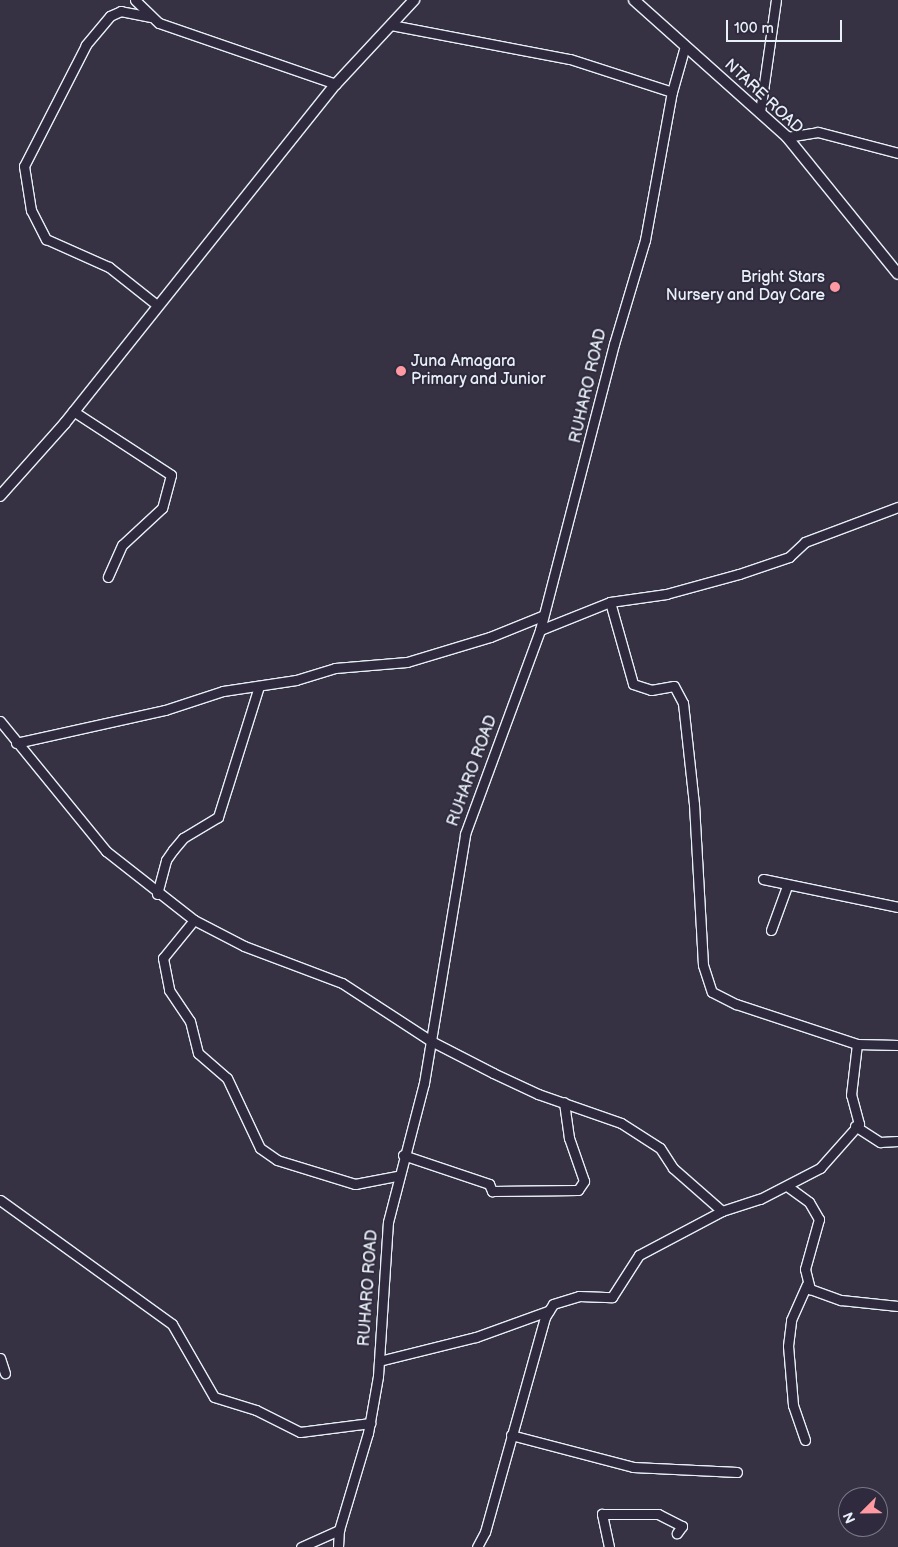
<!DOCTYPE html>
<html>
<head>
<meta charset="utf-8">
<style>
  body { margin:0 }
  #map { position:relative; width:898px; height:1547px; overflow:hidden; background:#363244; font-family:"Balsamiq Sans",sans-serif }
  div>[style] { position:absolute }
  .roads { filter:drop-shadow(1px 0 #e8f1f8) drop-shadow(-1px 0 #e8f1f8) drop-shadow(0 1px #e8f1f8) drop-shadow(0 -1px #e8f1f8) }
  .minor>* { height:9px; margin:-4.5px; padding:0 4.5px; transform-origin:4.5px; border-radius:4.5px; background:#2f2a3d }
  .major>* { height:10px; margin:-5px; padding:0 5px; transform-origin:5px; border-radius:5px; background:#2f2a3d }
  .dots>* { width:14px; height:14px; translate:-50% -50%; box-sizing:border-box; border:2px solid #2f2a3d; border-radius:50% }
  span { translate:-50% -50%; white-space:nowrap; text-align:center; line-height:1.15; -webkit-text-stroke:4px #2f2a3d; paint-order:stroke }
  .street-label { font-size:16px; color:#e8f1f8 }
  .poi-label { font-size:16px; color:#e8f1f8 }
  .right { translate:-100% -50%; text-align:right }
  .left { translate:0 -50%; text-align:left }
  .north { position:absolute; left:838px; top:1487px; width:50px; height:50px; box-sizing:border-box; background:#2f2a3d; border:1px solid #797a88; border-radius:50%; rotate:247deg; font-size:14px; font-weight:700; line-height:20px; text-align:center; color:#e8f1f8 }
  .north::after { content:''; display:block; margin:auto; width:18px; height:22px; background:#ff9aa2; clip-path:polygon(50% 0,100% 100%,50% 72%,0 100%) }
  .scale { position:absolute; left:726px; top:20px; width:116px; height:22px; box-sizing:border-box; border:2px solid #e8f1f8; border-top:0; padding-left:6px; font-size:15px; line-height:18px; white-space:nowrap; color:#e8f1f8; -webkit-text-stroke:4px #2f2a3d; paint-order:stroke }
</style>
</head>
<body>
<div id="map">
  <div class="roads">
    <div class="minor">
      <div style="left:135px;top:0;width:33px;rotate:44deg"></div>
      <div style="left:159px;top:23px;width:187px;rotate:19deg"></div>
      <div style="left:151px;top:17px;width:31px;rotate:-169deg"></div>
      <div style="left:121px;top:11px;width:12px;rotate:156deg"></div>
      <div style="left:110px;top:16px;width:38px;rotate:130deg"></div>
      <div style="left:86px;top:45px;width:136px;rotate:117.1deg"></div>
      <div style="left:24px;top:166px;width:45px;rotate:81deg"></div>
      <div style="left:31px;top:210px;width:33px;rotate:63deg"></div>
      <div style="left:46px;top:239px;width:69px;rotate:24deg"></div>
      <div style="left:109px;top:267px;width:61px;rotate:38.4deg"></div>
      <div style="left:391px;top:25px;width:182px;rotate:10.8deg"></div>
      <div style="left:570px;top:59px;width:107px;rotate:17.9deg"></div>
      <div style="left:760px;top:112px;width:113px;rotate:-81.9deg"></div>
      <div style="left:787px;top:137px;width:31px;rotate:-9deg"></div>
      <div style="left:818px;top:132px;width:83px;rotate:14.7deg"></div>
      <div style="left:73px;top:411px;width:117px;rotate:33.1deg"></div>
      <div style="left:171px;top:475px;width:34px;rotate:105deg"></div>
      <div style="left:162px;top:508px;width:54px;rotate:137.2deg"></div>
      <div style="left:122px;top:545px;width:35px;rotate:114deg"></div>
      <div style="left:610px;top:602px;width:85px;rotate:74.3deg"></div>
      <div style="left:633px;top:684px;width:19px;rotate:18deg"></div>
      <div style="left:651px;top:690px;width:23px;rotate:-10deg"></div>
      <div style="left:674px;top:686px;width:19px;rotate:62deg"></div>
      <div style="left:683px;top:703px;width:102px;rotate:83.8deg"></div>
      <div style="left:694px;top:804px;width:161px;rotate:86.8deg"></div>
      <div style="left:703px;top:965px;width:28px;rotate:72deg"></div>
      <div style="left:712px;top:992px;width:27px;rotate:27deg"></div>
      <div style="left:736px;top:1004px;width:127px;rotate:18.3deg"></div>
      <div style="left:857px;top:1044px;width:41px;rotate:1.4deg"></div>
      <div style="left:540px;top:630px;width:75px;rotate:-21.8deg"></div>
      <div style="left:610px;top:602px;width:57px;rotate:-8.1deg"></div>
      <div style="left:666px;top:594px;width:76px;rotate:-15.3deg"></div>
      <div style="left:739px;top:574px;width:53px;rotate:-18.8deg"></div>
      <div style="left:789px;top:557px;width:22px;rotate:-43deg"></div>
      <div style="left:805px;top:542px;width:99px;rotate:-20.6deg"></div>
      <div style="left:0;top:721px;width:168px;rotate:50.8deg"></div>
      <div style="left:106px;top:851px;width:112px;rotate:38.1deg"></div>
      <div style="left:194px;top:920px;width:56px;rotate:27.5deg"></div>
      <div style="left:244px;top:946px;width:105px;rotate:20.7deg"></div>
      <div style="left:342px;top:983px;width:106px;rotate:33.1deg"></div>
      <div style="left:431px;top:1041px;width:70px;rotate:27.3deg"></div>
      <div style="left:493px;top:1073px;width:50px;rotate:25deg"></div>
      <div style="left:538px;top:1094px;width:88px;rotate:19.3deg"></div>
      <div style="left:621px;top:1123px;width:46px;rotate:32.7deg"></div>
      <div style="left:660px;top:1148px;width:24px;rotate:57deg"></div>
      <div style="left:673px;top:1168px;width:65px;rotate:41.3deg"></div>
      <div style="left:16px;top:743px;width:153px;rotate:-12.5deg"></div>
      <div style="left:165px;top:710px;width:61px;rotate:-18.1deg"></div>
      <div style="left:223px;top:691px;width:74px;rotate:-8.6deg"></div>
      <div style="left:296px;top:680px;width:41px;rotate:-17.1deg"></div>
      <div style="left:335px;top:668px;width:72px;rotate:-4.8deg"></div>
      <div style="left:407px;top:662px;width:87px;rotate:-16.8deg"></div>
      <div style="left:490px;top:637px;width:56px;rotate:-22deg"></div>
      <div style="left:763px;top:879px;width:138px;rotate:11.7deg"></div>
      <div style="left:157px;top:894px;width:35px;rotate:-75deg"></div>
      <div style="left:166px;top:860px;width:12px;rotate:-55deg"></div>
      <div style="left:173px;top:850px;width:16px;rotate:-50deg"></div>
      <div style="left:183px;top:838px;width:41px;rotate:-31deg"></div>
      <div style="left:218px;top:817px;width:137px;rotate:-72.6deg"></div>
      <div style="left:194px;top:920px;width:49px;rotate:129.2deg"></div>
      <div style="left:163px;top:958px;width:33px;rotate:79deg"></div>
      <div style="left:169px;top:990px;width:37px;rotate:56deg"></div>
      <div style="left:190px;top:1021px;width:33px;rotate:76deg"></div>
      <div style="left:198px;top:1053px;width:38px;rotate:41deg"></div>
      <div style="left:227px;top:1078px;width:77px;rotate:64.8deg"></div>
      <div style="left:260px;top:1148px;width:21px;rotate:35deg"></div>
      <div style="left:277px;top:1160px;width:82px;rotate:17.1deg"></div>
      <div style="left:355px;top:1184px;width:43px;rotate:-10.8deg"></div>
      <div style="left:771px;top:930px;width:47px;rotate:-70deg"></div>
      <div style="left:855px;top:1126px;width:30px;rotate:33deg"></div>
      <div style="left:880px;top:1142px;width:18px;rotate:-3deg"></div>
      <div style="left:403px;top:1155px;width:91px;rotate:18.6deg"></div>
      <div style="left:489px;top:1184px;width:8px;rotate:67deg"></div>
      <div style="left:492px;top:1191px;width:86px;rotate:-0.7deg"></div>
      <div style="left:578px;top:1190px;width:11px;rotate:-56deg"></div>
      <div style="left:584px;top:1181px;width:46px;rotate:-109.2deg"></div>
      <div style="left:569px;top:1138px;width:36px;rotate:-98deg"></div>
      <div style="left:787px;top:1186px;width:27px;rotate:36deg"></div>
      <div style="left:809px;top:1202px;width:20px;rotate:60deg"></div>
      <div style="left:819px;top:1219px;width:52px;rotate:105.6deg"></div>
      <div style="left:805px;top:1269px;width:21px;rotate:76deg"></div>
      <div style="left:810px;top:1289px;width:33px;rotate:20deg"></div>
      <div style="left:841px;top:1300px;width:57px;rotate:6deg"></div>
      <div style="left:0;top:1200px;width:212px;rotate:35.8deg"></div>
      <div style="left:172px;top:1324px;width:84px;rotate:60.1deg"></div>
      <div style="left:214px;top:1397px;width:44px;rotate:17.2deg"></div>
      <div style="left:256px;top:1410px;width:49px;rotate:26.6deg"></div>
      <div style="left:300px;top:1432px;width:71px;rotate:-7.3deg"></div>
      <div style="left:0;top:1358px;width:16px;rotate:72deg"></div>
      <div style="left:379px;top:1361px;width:100px;rotate:-13.9deg"></div>
      <div style="left:476px;top:1337px;width:77px;rotate:-19.9deg"></div>
      <div style="left:511px;top:1435px;width:126px;rotate:14.7deg"></div>
      <div style="left:633px;top:1467px;width:104px;rotate:2.8deg"></div>
      <div style="left:805px;top:1440px;width:37px;rotate:-109deg"></div>
      <div style="left:793px;top:1405px;width:59px;rotate:-94.8deg"></div>
      <div style="left:788px;top:1346px;width:26px;rotate:-83deg"></div>
      <div style="left:791px;top:1320px;width:39px;rotate:-66deg"></div>
      <div style="left:301px;top:1547px;width:42px;rotate:-24.1deg"></div>
      <div style="left:338px;top:1547px;width:17px;rotate:-87deg"></div>
      <div style="left:339px;top:1530px;width:101px;rotate:-73.4deg"></div>
      <div style="left:368px;top:1433px;width:58px;rotate:-80deg"></div>
      <div style="left:378px;top:1376px;width:154px;rotate:-86.3deg"></div>
      <div style="left:388px;top:1222px;width:144px;rotate:-75.5deg"></div>
      <div style="left:424px;top:1083px;width:252px;rotate:-80.6deg"></div>
      <div style="left:465px;top:834px;width:217px;rotate:-69.8deg"></div>
      <div style="left:540px;top:630px;width:295px;rotate:-75.5deg"></div>
      <div style="left:614px;top:344px;width:109px;rotate:-73.4deg"></div>
      <div style="left:645px;top:240px;width:150px;rotate:-79.7deg"></div>
      <div style="left:672px;top:92px;width:48px;rotate:-74.2deg"></div>
      <div style="left:477px;top:1547px;width:17px;rotate:-62deg"></div>
      <div style="left:485px;top:1532px;width:223px;rotate:-74.4deg"></div>
      <div style="left:545px;top:1317px;width:15px;rotate:-58deg"></div>
      <div style="left:553px;top:1304px;width:27px;rotate:-17deg"></div>
      <div style="left:579px;top:1296px;width:33px;rotate:2deg"></div>
      <div style="left:612px;top:1297px;width:50px;rotate:-57.3deg"></div>
      <div style="left:639px;top:1255px;width:94px;rotate:-27.9deg"></div>
      <div style="left:722px;top:1211px;width:40px;rotate:-18deg"></div>
      <div style="left:760px;top:1199px;width:68px;rotate:-27.3deg"></div>
      <div style="left:820px;top:1168px;width:59px;rotate:-48.4deg"></div>
      <div style="left:859px;top:1124px;width:30px;rotate:-105deg"></div>
      <div style="left:851px;top:1095px;width:51px;rotate:-83.3deg"></div>
      <div style="left:609px;top:1547px;width:34px;rotate:-102deg"></div>
      <div style="left:602px;top:1514px;width:56px"></div>
      <div style="left:658px;top:1514px;width:27px;rotate:27deg"></div>
      <div style="left:682px;top:1526px;width:9px;rotate:126deg"></div>
    </div>
    <div class="major">
      <div style="left:634px;top:0;width:205px;rotate:41.8deg"></div>
      <div style="left:787px;top:137px;width:176px;rotate:51deg"></div>
      <div style="left:0;top:496px;width:98px;rotate:-48.3deg"></div>
      <div style="left:65px;top:423px;width:434px;rotate:-51.4deg"></div>
      <div style="left:336px;top:84px;width:115px;rotate:-47.1deg"></div>
    </div>
  </div>
  <div class="dots">
    <div style="left:835px;top:287px;background:#ff9aa2"></div>
    <div style="left:401px;top:371px;background:#ff9aa2"></div>
  </div>
  <div class="street-label">
    <span style="left:763px;top:97px;rotate:43deg">NTARE ROAD</span>
    <span style="left:589px;top:386px;rotate:-77deg">RUHARO ROAD</span>
    <span style="left:473px;top:771px;rotate:-70deg">RUHARO ROAD</span>
    <span style="left:369px;top:1288px;rotate:-86deg">RUHARO ROAD</span>
  </div>
  <div class="poi-label">
    <span class="right" style="left:825px;top:287px">Bright Stars<br>Nursery and Day Care</span>
    <span class="left" style="left:411px;top:371px">Juna Amagara<br>Primary and Junior</span>
  </div>
  <div class="north">N</div>
  <div class="scale">100 m</div>
</div>
</body>
</html>
